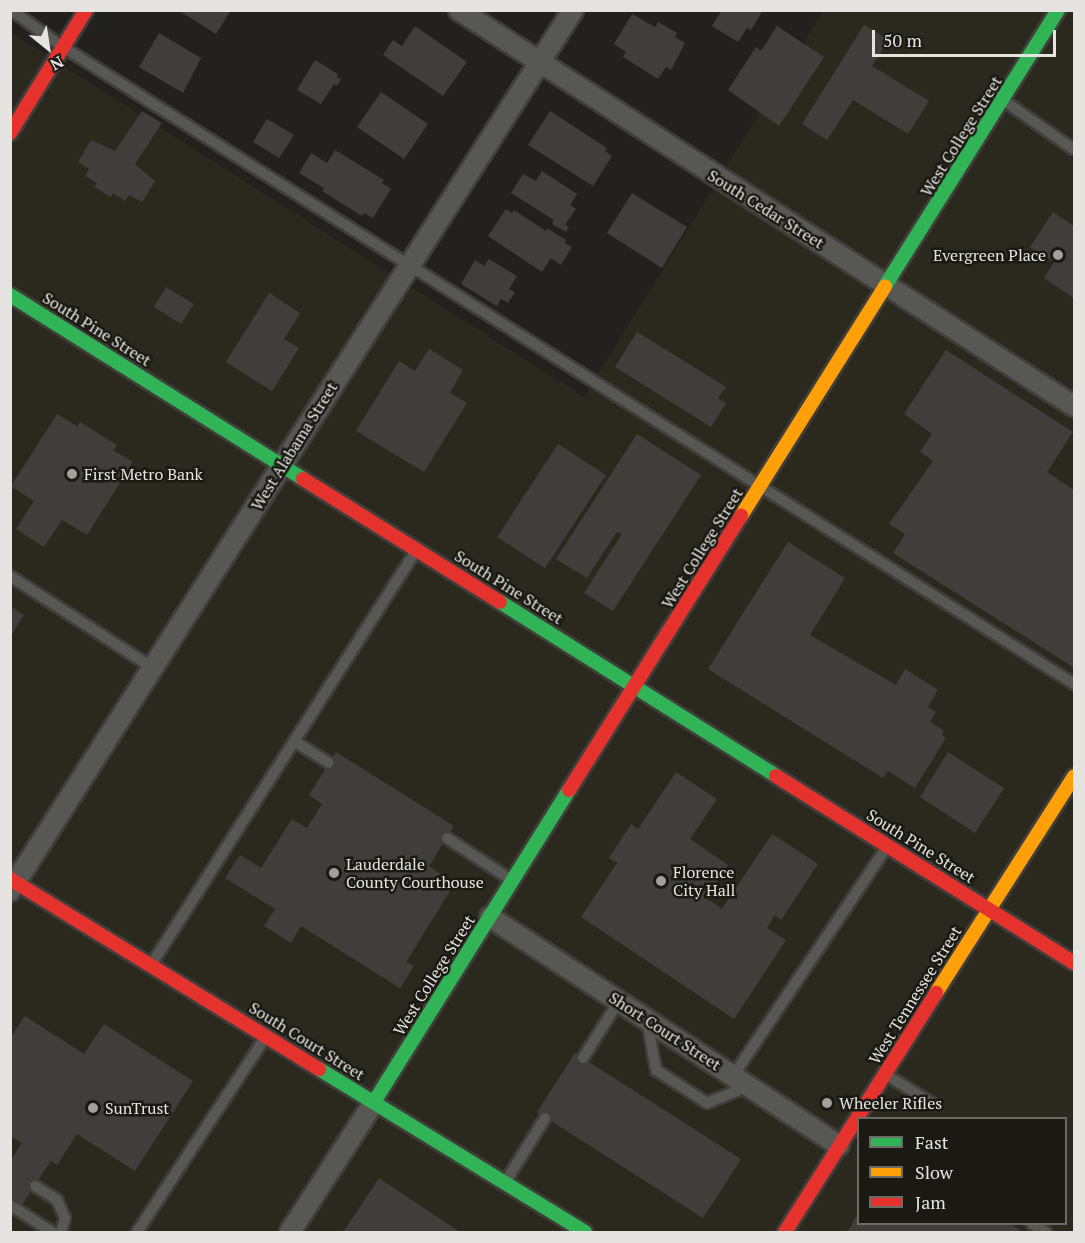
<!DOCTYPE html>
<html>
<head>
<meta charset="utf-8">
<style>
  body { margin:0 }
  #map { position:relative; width:1085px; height:1243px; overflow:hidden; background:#22211d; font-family:"PT Serif",serif }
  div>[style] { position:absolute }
  .built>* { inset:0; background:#2b291e }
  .building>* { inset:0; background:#3f3e3b }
  .roads { filter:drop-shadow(2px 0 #3f3e3b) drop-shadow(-2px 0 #3f3e3b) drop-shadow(0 2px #3f3e3b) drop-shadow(0 -2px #3f3e3b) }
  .lane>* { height:10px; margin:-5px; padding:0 5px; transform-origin:5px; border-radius:5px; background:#575754 }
  .street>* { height:20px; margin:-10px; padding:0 10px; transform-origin:10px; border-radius:10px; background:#575754 }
  .fast>* { height:14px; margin:-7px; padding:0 7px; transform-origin:7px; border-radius:7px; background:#30b455 }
  .slow>* { height:14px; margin:-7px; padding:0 7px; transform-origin:7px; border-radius:7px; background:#ff9f0a }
  .jam>* { height:14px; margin:-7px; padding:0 7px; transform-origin:7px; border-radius:7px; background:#e5322d }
  .dots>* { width:16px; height:16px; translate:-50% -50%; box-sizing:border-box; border:3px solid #1a1913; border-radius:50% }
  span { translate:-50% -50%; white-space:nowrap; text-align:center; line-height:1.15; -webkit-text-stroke:5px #1a1913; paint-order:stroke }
  .street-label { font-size:16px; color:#e5e4e1 }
  .poi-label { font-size:16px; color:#e5e4e1 }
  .right { translate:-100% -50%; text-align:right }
  .left { translate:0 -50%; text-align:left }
  .frame { position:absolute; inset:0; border:12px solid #e5e4e1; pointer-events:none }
  .legend { position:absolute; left:857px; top:1117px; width:210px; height:108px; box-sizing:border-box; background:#1a1913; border:2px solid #6b6a65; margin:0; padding:8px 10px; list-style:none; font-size:18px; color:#e5e4e1 }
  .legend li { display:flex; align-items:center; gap:12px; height:30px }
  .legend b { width:30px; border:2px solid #6b6a65 }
  .north { position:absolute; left:18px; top:18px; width:60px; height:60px; -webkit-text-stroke:4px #1a1913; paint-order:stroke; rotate:150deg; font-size:16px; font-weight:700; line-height:24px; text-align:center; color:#e5e4e1 }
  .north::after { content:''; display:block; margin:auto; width:21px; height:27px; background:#e5e4e1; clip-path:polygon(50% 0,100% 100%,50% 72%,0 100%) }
  .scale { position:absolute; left:872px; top:30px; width:184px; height:27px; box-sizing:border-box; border:3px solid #e5e4e1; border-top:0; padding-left:8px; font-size:18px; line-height:21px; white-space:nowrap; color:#e5e4e1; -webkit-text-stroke:4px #1a1913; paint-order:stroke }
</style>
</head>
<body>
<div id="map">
  <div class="built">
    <div style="clip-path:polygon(evenodd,823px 11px,1074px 11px,1074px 1232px,11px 1232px,10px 32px,584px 397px,823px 11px,858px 1118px,1066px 1118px,1066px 1224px,858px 1224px,858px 1118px)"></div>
  </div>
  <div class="building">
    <div style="clip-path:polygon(178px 10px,231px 10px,216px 34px)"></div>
    <div style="clip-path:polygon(722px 10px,763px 10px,751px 30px,747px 28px,738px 42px,712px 26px)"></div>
    <div style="clip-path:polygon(632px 14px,655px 27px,658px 22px,677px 33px,675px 37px,685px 43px,671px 70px,666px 67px,658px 79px,623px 57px,626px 52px,614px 44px)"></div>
    <div style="clip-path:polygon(864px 25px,889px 40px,872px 66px,929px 101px,908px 134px,853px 100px,827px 140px,802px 124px)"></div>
    <div style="clip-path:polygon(415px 26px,467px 62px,443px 96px,383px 55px,393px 40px,402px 46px)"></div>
    <div style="clip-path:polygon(777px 26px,824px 57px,779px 126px,728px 90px,756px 47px,761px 51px)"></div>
    <div style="clip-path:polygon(159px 33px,201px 58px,183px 93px,139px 67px)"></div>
    <div style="clip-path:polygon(315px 60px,338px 74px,337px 77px,341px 79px,337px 86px,334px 84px,321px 104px,297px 90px)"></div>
    <div style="clip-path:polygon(381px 92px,428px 124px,404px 159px,357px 127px)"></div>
    <div style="clip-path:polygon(142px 111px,162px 123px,135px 164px,155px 181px,142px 202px,129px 195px,125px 201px,113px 193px,111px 197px,94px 187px,97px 183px,85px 176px,89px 169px,78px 162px,91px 140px,115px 151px)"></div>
    <div style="clip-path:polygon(550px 111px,607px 148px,605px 151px,612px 156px,593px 186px,528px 145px)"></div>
    <div style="clip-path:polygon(267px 119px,294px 135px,279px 158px,253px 142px)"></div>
    <div style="clip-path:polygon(335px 150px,384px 180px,382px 183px,391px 189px,373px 218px,364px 213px,362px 216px,322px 191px,324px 188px,299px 173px,311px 153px,327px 163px)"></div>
    <div style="clip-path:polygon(542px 171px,577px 194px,570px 205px,576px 209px,565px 225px,569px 227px,566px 232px,552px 224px,554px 220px,511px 193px,523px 174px,536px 181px)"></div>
    <div style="clip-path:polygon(632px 193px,687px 227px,662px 268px,607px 233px)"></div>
    <div style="clip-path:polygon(506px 209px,512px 213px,514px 210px,546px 231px,547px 228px,566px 240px,565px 243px,572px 247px,561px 265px,551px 258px,542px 272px,488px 236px)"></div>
    <div style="clip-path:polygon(1053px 212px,1074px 226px,1074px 298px,1044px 278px,1054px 262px,1030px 247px)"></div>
    <div style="clip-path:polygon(489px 259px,517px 276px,509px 289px,515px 292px,508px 303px,501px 299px,497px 306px,461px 284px,475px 260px,484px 266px)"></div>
    <div style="clip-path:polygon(166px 287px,194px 304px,181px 324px,154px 307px)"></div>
    <div style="clip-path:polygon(269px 293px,300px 313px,284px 339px,299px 348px,272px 391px,226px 362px)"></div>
    <div style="clip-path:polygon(637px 332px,726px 387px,718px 398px,726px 403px,711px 427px,615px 367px)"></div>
    <div style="clip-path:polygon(429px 349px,463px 370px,450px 393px,467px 403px,424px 472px,356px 431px,399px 361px,415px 371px)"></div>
    <div style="clip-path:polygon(946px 350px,1073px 432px,1047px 472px,1074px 490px,1073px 667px,893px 553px,905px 534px,889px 524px,933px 461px,920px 452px,932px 434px,904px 414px)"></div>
    <div style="clip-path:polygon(57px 414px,77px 426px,80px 422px,117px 445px,113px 450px,133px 462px,87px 535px,62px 520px,44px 547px,16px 529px,34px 501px,11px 486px)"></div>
    <div style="clip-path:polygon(637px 434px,701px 475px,613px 611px,584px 593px,622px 534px,617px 532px,587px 578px,556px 559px)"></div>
    <div style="clip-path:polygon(558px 444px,606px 475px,545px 568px,497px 537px)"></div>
    <div style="clip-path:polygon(788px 542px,845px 578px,810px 635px,896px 685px,905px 669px,938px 690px,928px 707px,936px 712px,930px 722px,944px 731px,942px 735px,946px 738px,915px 788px,888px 771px,883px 778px,708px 669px)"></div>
    <div style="clip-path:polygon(10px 606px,24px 615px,10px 637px)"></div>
    <div style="clip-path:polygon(336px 752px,454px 826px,429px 866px,455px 883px,406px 962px,414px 966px,400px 988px,301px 926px,291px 943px,264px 926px,275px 909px,225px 878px,240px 855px,261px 868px,292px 819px,307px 828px,322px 804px,309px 795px)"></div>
    <div style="clip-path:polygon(948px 752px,1004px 788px,975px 833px,920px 797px)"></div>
    <div style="clip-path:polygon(676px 772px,717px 799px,690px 839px,728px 865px,706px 898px,722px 909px,772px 834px,818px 864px,781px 920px,775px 915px,767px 928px,786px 940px,734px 1019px,581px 917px,617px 863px,609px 858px,631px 824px,638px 829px)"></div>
    <div style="clip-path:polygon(25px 1016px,84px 1054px,104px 1024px,193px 1081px,135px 1171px,77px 1134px,57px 1165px,51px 1161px,22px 1205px,10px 1197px,10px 1161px,22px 1143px,10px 1136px,10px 1038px)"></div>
    <div style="clip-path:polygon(575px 1053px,741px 1159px,703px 1218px,537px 1112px)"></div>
    <div style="clip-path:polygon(379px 1178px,460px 1232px,343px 1232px)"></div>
    <div style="clip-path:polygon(858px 1214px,858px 1224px,1010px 1224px,1024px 1232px,847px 1232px)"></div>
  </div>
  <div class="roads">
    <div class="lane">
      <div style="left:11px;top:10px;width:64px;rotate:35.4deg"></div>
      <div style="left:63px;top:47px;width:1195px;rotate:32.21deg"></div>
      <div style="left:1003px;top:100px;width:85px;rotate:35deg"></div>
      <div style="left:10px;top:576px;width:170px;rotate:32.8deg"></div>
      <div style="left:294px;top:741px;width:41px;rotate:32.2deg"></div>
      <div style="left:447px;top:838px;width:79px;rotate:33.1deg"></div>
      <div style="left:151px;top:965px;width:490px;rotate:-57.4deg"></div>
      <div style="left:647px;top:1020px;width:51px;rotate:79.8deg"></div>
      <div style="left:656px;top:1070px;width:61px;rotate:32.9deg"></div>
      <div style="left:707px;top:1103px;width:45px;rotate:-22deg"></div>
      <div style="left:583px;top:1058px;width:67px;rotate:-57.7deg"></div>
      <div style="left:885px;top:1074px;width:57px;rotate:32deg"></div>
      <div style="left:733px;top:1076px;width:276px;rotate:-56.1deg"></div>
      <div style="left:506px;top:1181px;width:74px;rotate:-58.2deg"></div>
      <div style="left:35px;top:1186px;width:26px;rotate:32deg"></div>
      <div style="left:57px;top:1200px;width:20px;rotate:66deg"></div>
      <div style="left:65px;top:1218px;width:15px;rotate:106deg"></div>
      <div style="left:10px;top:1205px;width:50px;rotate:32.7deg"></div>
      <div style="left:1032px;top:1224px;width:16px;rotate:30deg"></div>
      <div style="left:137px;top:1232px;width:235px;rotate:-56.6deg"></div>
    </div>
    <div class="street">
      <div style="left:459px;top:10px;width:731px;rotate:32.78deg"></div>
      <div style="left:10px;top:891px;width:1046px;rotate:-57.42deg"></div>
      <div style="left:490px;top:917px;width:417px;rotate:33.2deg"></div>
      <div style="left:290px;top:1232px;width:155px;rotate:-57.1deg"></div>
    </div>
    <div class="fast">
      <div style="left:885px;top:286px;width:326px;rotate:-57.9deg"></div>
      <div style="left:10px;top:295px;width:346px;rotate:32.1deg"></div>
      <div style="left:500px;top:602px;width:326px;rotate:32.2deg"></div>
      <div style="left:319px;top:1069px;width:312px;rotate:31.5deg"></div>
      <div style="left:374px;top:1102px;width:368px;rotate:-58deg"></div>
    </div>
    <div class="slow">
      <div style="left:741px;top:516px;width:271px;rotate:-57.9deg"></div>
      <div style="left:936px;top:993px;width:257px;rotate:-57.5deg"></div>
    </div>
    <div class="jam">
      <div style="left:10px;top:133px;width:145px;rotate:-58.3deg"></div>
      <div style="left:303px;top:479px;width:232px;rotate:32deg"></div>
      <div style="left:776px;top:776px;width:352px;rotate:32.1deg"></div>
      <div style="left:569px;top:790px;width:324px;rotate:-57.9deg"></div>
      <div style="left:10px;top:879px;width:363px;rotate:31.6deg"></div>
      <div style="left:785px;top:1232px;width:283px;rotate:-57.7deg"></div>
    </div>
  </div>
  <div class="dots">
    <div style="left:1058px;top:255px;background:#a1a09c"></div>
    <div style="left:72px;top:474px;background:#a1a09c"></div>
    <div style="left:334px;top:873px;background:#a1a09c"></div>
    <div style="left:661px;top:881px;background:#a1a09c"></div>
    <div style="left:827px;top:1103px;background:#a1a09c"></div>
    <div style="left:93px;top:1108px;background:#a1a09c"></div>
  </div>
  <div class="street-label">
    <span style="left:961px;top:136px;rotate:-58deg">West College Street</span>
    <span style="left:766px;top:209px;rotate:32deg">South Cedar Street</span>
    <span style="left:97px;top:329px;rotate:32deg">South Pine Street</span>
    <span style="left:294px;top:446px;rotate:-58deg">West Alabama Street</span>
    <span style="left:702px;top:548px;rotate:-58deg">West College Street</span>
    <span style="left:509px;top:587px;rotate:32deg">South Pine Street</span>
    <span style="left:921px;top:846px;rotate:32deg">South Pine Street</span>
    <span style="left:434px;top:975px;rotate:-58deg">West College Street</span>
    <span style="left:915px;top:995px;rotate:-58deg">West Tennessee Street</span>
    <span style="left:665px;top:1031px;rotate:33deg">Short Court Street</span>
    <span style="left:307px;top:1041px;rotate:32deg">South Court Street</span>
  </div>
  <div class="poi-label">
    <span class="right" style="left:1046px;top:255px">Evergreen Place</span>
    <span class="left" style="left:84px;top:474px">First Metro Bank</span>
    <span class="left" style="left:346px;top:873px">Lauderdale<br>County Courthouse</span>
    <span class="left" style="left:673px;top:881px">Florence<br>City Hall</span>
    <span class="left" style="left:839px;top:1103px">Wheeler Rifles</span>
    <span class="left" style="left:105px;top:1108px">SunTrust</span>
  </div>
  <div class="frame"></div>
  <ul class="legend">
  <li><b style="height:8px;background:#30b455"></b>Fast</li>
  <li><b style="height:8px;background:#ff9f0a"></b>Slow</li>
  <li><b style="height:8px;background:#e5322d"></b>Jam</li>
  </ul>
  <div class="north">N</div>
  <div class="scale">50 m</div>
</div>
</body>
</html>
